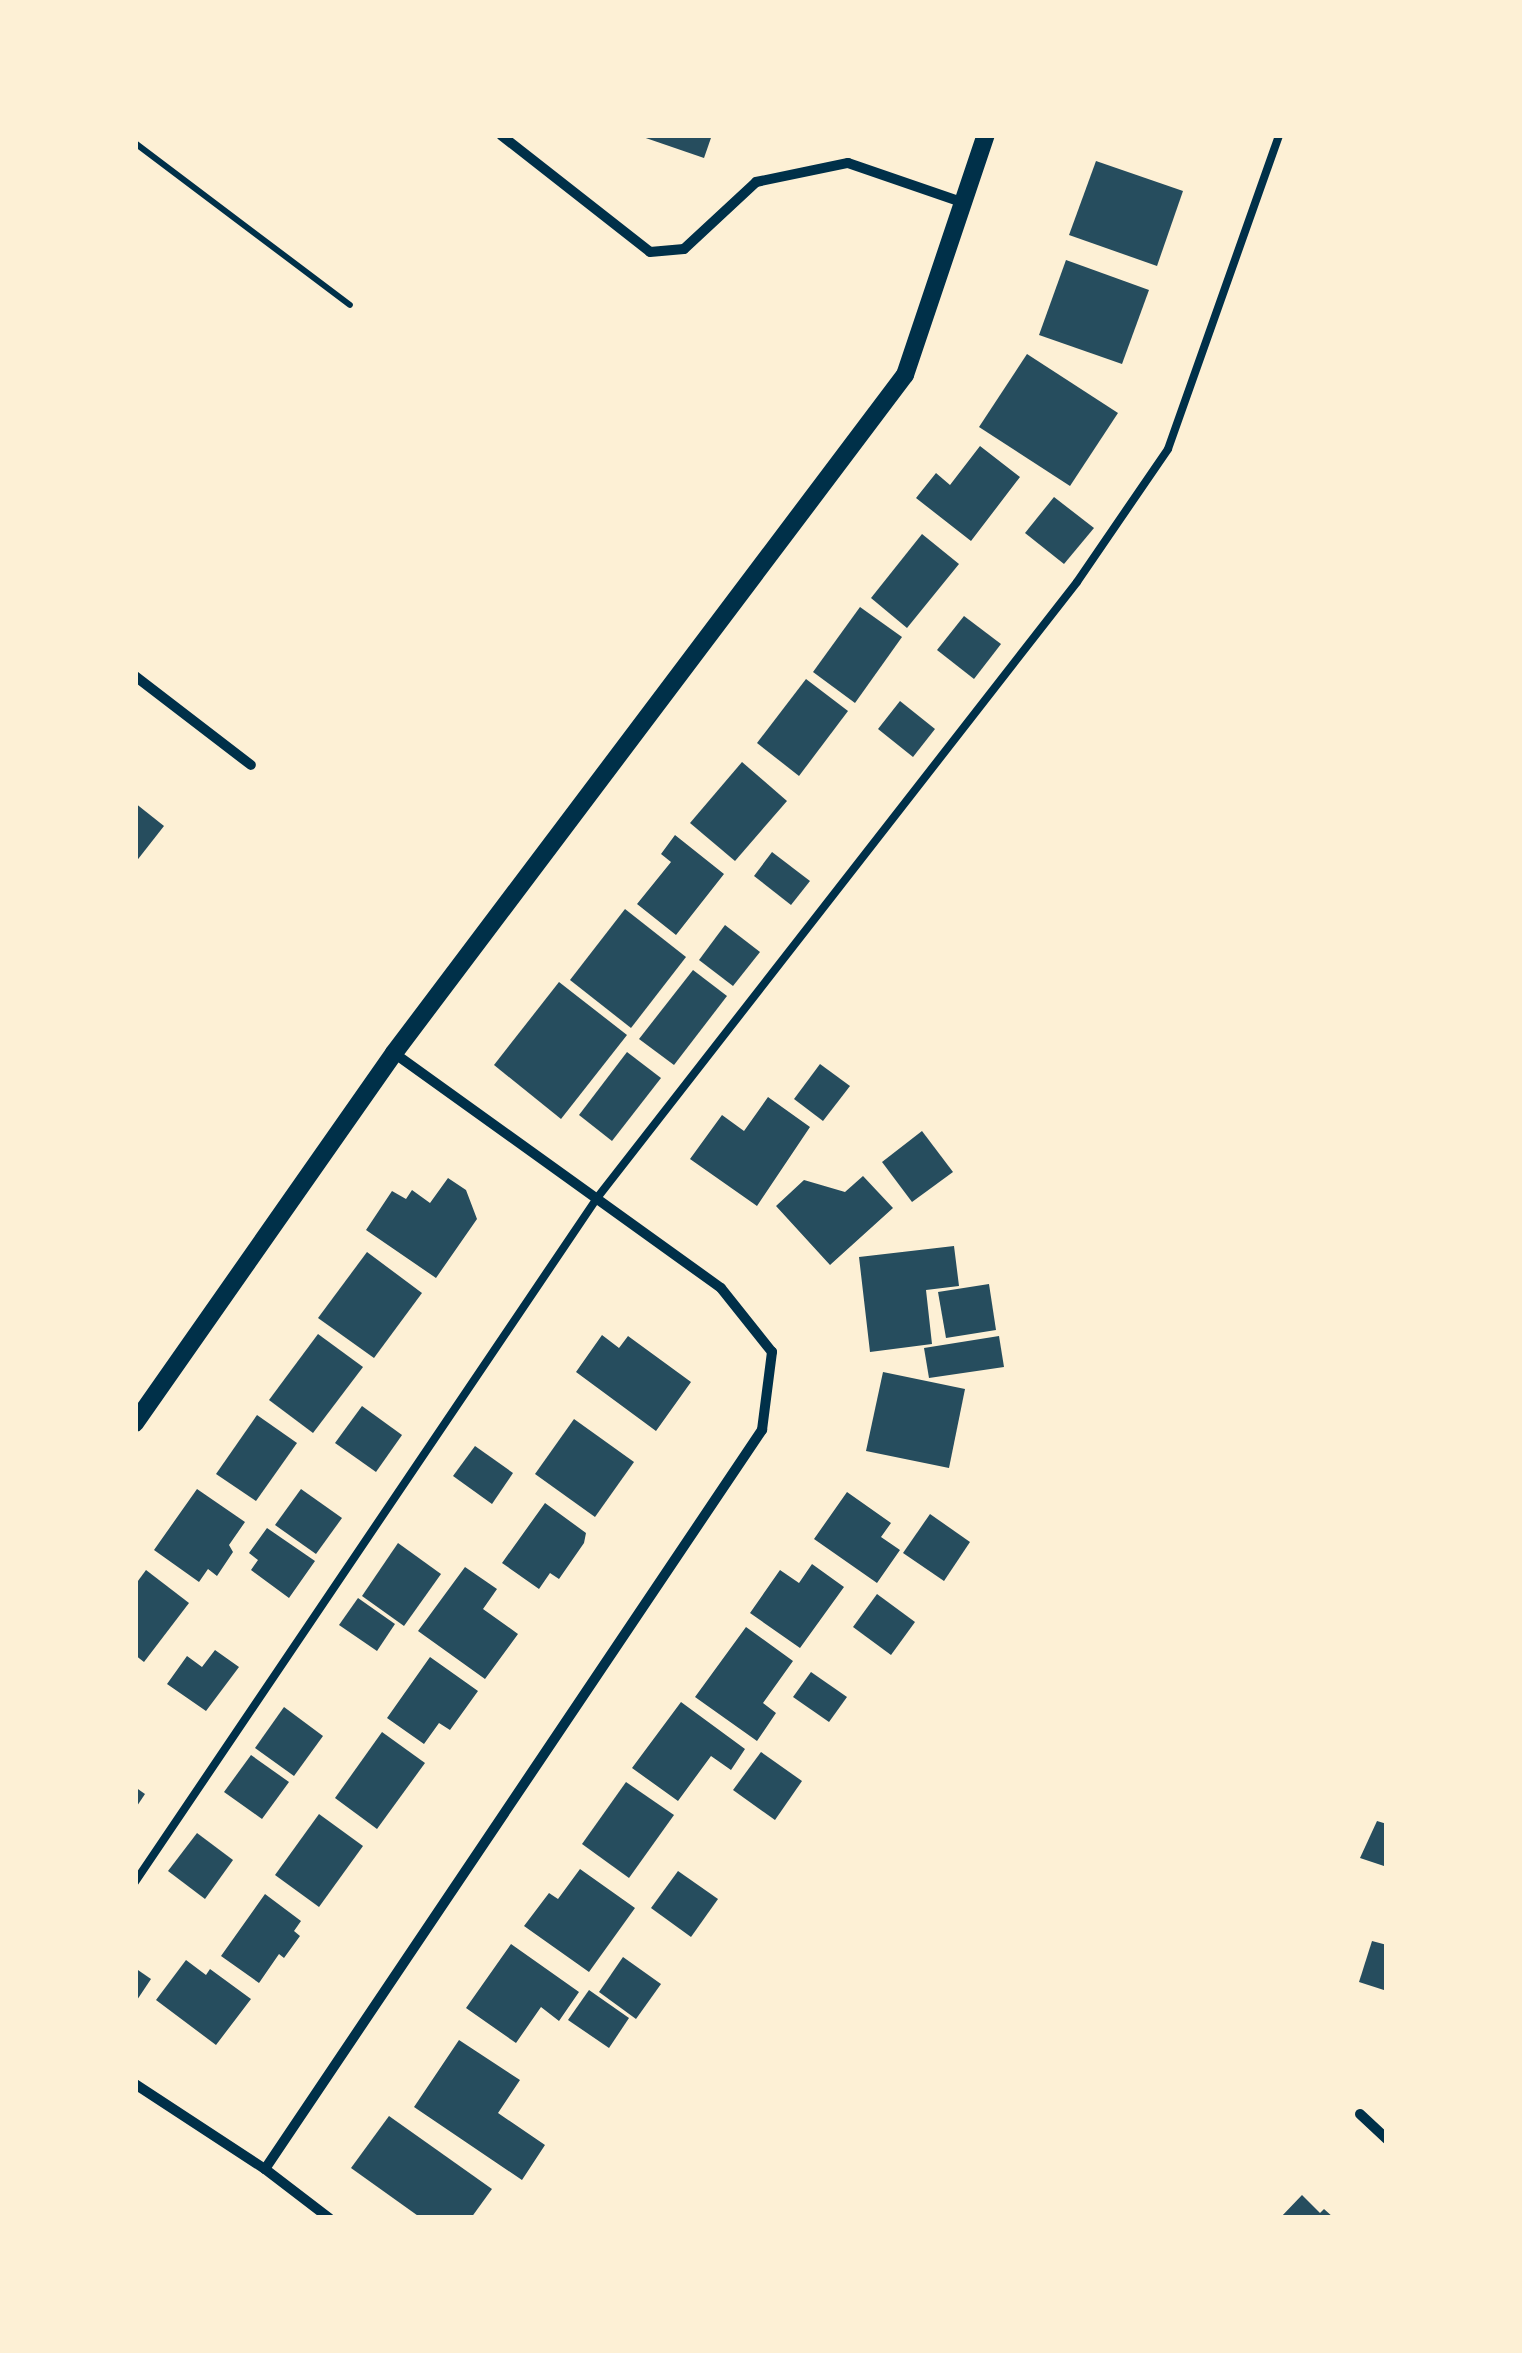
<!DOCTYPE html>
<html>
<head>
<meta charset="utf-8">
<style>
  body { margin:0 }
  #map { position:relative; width:1522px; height:2353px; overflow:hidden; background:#fdf0d5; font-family:"DejaVu Sans",sans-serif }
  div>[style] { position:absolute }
  .building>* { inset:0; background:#264d5e }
  .path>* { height:6px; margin:-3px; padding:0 3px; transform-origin:3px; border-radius:3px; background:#003049 }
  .service>* { height:8px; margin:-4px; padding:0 4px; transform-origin:4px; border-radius:4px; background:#003049 }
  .minor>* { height:10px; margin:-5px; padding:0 5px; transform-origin:5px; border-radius:5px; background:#003049 }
  .tertiary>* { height:18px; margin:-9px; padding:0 9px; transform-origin:9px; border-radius:9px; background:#003049 }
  span { translate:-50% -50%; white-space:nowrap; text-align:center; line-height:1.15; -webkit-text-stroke:10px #fdf0d5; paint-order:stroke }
  .frame { position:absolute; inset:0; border:138px solid #fdf0d5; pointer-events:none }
</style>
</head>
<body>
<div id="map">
  <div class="building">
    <div style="clip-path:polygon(637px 135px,712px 135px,704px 158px)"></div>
    <div style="clip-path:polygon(1096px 161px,1183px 191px,1157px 266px,1069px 235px)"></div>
    <div style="clip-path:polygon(1066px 260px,1149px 290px,1122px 364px,1039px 335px)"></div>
    <div style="clip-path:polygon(1027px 354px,1118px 413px,1070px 486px,979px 427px)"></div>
    <div style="clip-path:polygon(980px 446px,1020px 477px,971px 541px,916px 498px,936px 473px,950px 485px)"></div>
    <div style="clip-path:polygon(1054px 497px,1094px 528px,1064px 564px,1025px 533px)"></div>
    <div style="clip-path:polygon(922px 534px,959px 564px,907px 628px,871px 598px)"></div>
    <div style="clip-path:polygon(860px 607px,902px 637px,855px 703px,813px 672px)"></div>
    <div style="clip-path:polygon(964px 616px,1001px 644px,974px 679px,937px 650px)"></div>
    <div style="clip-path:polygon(806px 679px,848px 711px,799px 776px,757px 743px)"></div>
    <div style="clip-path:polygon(900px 701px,935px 729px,913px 757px,878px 729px)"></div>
    <div style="clip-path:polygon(742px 762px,787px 801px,735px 861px,690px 823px)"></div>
    <div style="clip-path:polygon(135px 803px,164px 826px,135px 863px)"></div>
    <div style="clip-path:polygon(675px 835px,724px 874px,676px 935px,637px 904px,671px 862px,661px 854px)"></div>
    <div style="clip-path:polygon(772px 852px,810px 881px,791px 905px,754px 876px)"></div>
    <div style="clip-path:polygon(625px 909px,686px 957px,631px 1028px,570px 980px)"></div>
    <div style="clip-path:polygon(725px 925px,760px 952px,733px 986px,699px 960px)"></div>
    <div style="clip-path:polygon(693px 970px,727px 996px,674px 1065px,639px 1039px)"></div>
    <div style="clip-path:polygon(559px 982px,627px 1035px,561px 1119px,494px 1065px)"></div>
    <div style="clip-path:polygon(627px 1052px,661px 1078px,612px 1141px,579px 1115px)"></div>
    <div style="clip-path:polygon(820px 1064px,850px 1086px,823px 1121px,794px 1099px)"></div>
    <div style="clip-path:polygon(768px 1097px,810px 1127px,757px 1206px,690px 1159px,722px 1115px,744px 1131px)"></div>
    <div style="clip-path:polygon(922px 1131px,953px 1172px,912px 1202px,882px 1162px)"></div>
    <div style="clip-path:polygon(863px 1176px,893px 1208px,830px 1265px,776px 1206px,804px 1180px,845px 1192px)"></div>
    <div style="clip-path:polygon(448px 1178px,466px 1190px,477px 1219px,436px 1278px,366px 1230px,392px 1191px,406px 1199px,412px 1190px,430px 1203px)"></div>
    <div style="clip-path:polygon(954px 1246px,959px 1286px,926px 1290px,932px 1344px,870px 1352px,859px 1257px)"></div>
    <div style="clip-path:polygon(367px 1252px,422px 1293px,374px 1358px,318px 1318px)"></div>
    <div style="clip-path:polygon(989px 1284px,996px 1330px,946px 1338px,938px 1292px)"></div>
    <div style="clip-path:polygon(318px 1334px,363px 1367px,313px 1433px,269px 1400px)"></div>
    <div style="clip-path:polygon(602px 1335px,619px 1348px,628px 1336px,691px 1382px,656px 1431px,576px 1372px)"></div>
    <div style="clip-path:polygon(999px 1336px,1004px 1367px,929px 1378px,924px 1348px)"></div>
    <div style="clip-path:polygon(883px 1372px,965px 1389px,949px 1468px,866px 1451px)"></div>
    <div style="clip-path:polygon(362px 1406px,402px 1435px,376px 1472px,335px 1443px)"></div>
    <div style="clip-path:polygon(257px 1415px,297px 1443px,256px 1501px,216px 1474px)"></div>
    <div style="clip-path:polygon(574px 1419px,634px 1462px,595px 1517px,535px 1474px)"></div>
    <div style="clip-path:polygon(475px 1446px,513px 1473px,492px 1504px,453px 1476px)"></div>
    <div style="clip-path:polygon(197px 1489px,245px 1522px,229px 1545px,233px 1552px,217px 1576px,208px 1569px,199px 1582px,154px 1550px)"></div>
    <div style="clip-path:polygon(301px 1489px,342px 1518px,316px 1554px,275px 1525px)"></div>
    <div style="clip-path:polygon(847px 1492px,891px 1523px,881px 1537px,900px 1550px,877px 1583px,814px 1539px)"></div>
    <div style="clip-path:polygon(545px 1503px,586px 1533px,584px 1543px,559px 1579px,550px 1573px,539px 1589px,502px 1563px)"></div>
    <div style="clip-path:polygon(930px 1514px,970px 1542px,944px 1581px,903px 1553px)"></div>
    <div style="clip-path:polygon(267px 1528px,315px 1561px,289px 1598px,251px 1570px,258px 1560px,249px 1553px)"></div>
    <div style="clip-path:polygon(398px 1543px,441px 1574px,404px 1626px,362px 1596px)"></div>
    <div style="clip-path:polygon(812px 1564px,844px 1587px,800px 1648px,750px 1613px,780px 1570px,799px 1583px)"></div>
    <div style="clip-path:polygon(465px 1567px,497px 1589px,483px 1609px,518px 1634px,485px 1679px,418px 1631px)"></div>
    <div style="clip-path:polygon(146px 1570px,189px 1603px,144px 1662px,135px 1655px,135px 1585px)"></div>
    <div style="clip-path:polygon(877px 1594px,915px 1622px,891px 1655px,853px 1627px)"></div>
    <div style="clip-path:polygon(358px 1598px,395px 1624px,377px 1651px,339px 1625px)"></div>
    <div style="clip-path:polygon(746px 1627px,793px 1661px,763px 1703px,776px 1713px,757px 1741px,695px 1697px)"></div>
    <div style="clip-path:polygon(215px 1650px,239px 1667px,206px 1711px,167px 1684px,187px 1656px,202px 1667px)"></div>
    <div style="clip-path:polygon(430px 1657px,478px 1691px,450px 1730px,439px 1723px,424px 1744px,387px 1718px)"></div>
    <div style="clip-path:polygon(811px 1672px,847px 1697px,829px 1722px,793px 1697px)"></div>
    <div style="clip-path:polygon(681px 1702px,745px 1749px,731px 1770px,711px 1756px,678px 1801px,632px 1768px)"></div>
    <div style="clip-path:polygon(284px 1707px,323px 1736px,294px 1776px,255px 1748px)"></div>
    <div style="clip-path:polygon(382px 1732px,425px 1763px,377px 1829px,335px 1798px)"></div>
    <div style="clip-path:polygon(761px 1752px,802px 1781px,775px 1820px,733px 1790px)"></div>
    <div style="clip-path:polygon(251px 1755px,289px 1782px,262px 1819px,224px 1792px)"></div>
    <div style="clip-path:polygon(626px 1782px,674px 1815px,629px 1878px,582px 1844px)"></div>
    <div style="clip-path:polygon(135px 1787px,145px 1794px,135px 1809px)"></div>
    <div style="clip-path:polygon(319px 1814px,363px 1846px,319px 1907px,275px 1875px)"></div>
    <div style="clip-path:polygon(1377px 1821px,1387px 1824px,1387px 1867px,1360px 1858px)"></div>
    <div style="clip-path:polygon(197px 1833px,233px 1860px,205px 1899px,168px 1871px)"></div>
    <div style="clip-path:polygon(580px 1869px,635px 1908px,589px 1972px,524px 1926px,549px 1893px,558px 1899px)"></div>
    <div style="clip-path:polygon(678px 1871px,718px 1899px,691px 1937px,651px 1908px)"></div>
    <div style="clip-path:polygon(265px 1894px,301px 1921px,294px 1931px,300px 1936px,284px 1958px,279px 1954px,259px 1983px,221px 1956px)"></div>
    <div style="clip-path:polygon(1372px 1941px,1387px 1945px,1387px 1991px,1359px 1982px)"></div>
    <div style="clip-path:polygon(511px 1944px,579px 1992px,559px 2021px,541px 2007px,516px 2043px,466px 2008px)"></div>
    <div style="clip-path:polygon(623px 1957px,661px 1984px,636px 2019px,599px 1992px)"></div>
    <div style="clip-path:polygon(186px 1960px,206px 1975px,210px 1969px,251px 1999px,216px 2045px,156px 2000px)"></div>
    <div style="clip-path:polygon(135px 1968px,151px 1979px,135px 2003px)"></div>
    <div style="clip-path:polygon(589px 1990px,629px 2018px,609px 2048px,568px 2020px)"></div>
    <div style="clip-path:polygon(459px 2040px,520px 2080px,498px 2113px,545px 2145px,522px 2180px,414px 2107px)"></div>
    <div style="clip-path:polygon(389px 2116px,492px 2189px,471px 2218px,421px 2218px,351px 2168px)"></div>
    <div style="clip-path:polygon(1302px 2195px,1320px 2213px,1324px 2209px,1334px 2218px,1280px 2218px)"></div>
  </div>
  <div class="path">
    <div style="left:135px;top:143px;width:269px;rotate:37deg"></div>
  </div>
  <div class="service">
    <div style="left:135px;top:1882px;width:825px;rotate:-55.96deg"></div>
    <div style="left:597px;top:1198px;width:781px;rotate:-52.07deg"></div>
    <div style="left:1077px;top:582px;width:161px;rotate:-55.6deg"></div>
    <div style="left:1168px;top:449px;width:333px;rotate:-70.5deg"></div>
  </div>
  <div class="minor">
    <div style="left:501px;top:135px;width:189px;rotate:38.1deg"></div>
    <div style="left:650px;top:252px;width:34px;rotate:-5deg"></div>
    <div style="left:684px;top:249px;width:98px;rotate:-42.9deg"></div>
    <div style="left:756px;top:182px;width:94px;rotate:-11.7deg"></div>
    <div style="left:848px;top:163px;width:123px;rotate:19deg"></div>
    <div style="left:135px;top:676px;width:146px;rotate:37.5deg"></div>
    <div style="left:135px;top:2084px;width:155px;rotate:33.2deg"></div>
    <div style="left:265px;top:2169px;width:81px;rotate:37.4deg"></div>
    <div style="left:1360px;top:2114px;width:37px;rotate:43deg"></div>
    <div style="left:265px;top:2169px;width:891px;rotate:-56.08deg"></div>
    <div style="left:762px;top:1430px;width:79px;rotate:-82.7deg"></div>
    <div style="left:772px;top:1352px;width:82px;rotate:-128.6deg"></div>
    <div style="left:721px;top:1288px;width:403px;rotate:-144.3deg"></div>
  </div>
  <div class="tertiary">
    <div style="left:135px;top:1423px;width:452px;rotate:-55deg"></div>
    <div style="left:394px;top:1053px;width:849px;rotate:-53deg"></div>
    <div style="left:905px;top:375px;width:253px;rotate:-71.4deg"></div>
  </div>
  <div class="frame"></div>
</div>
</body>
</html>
